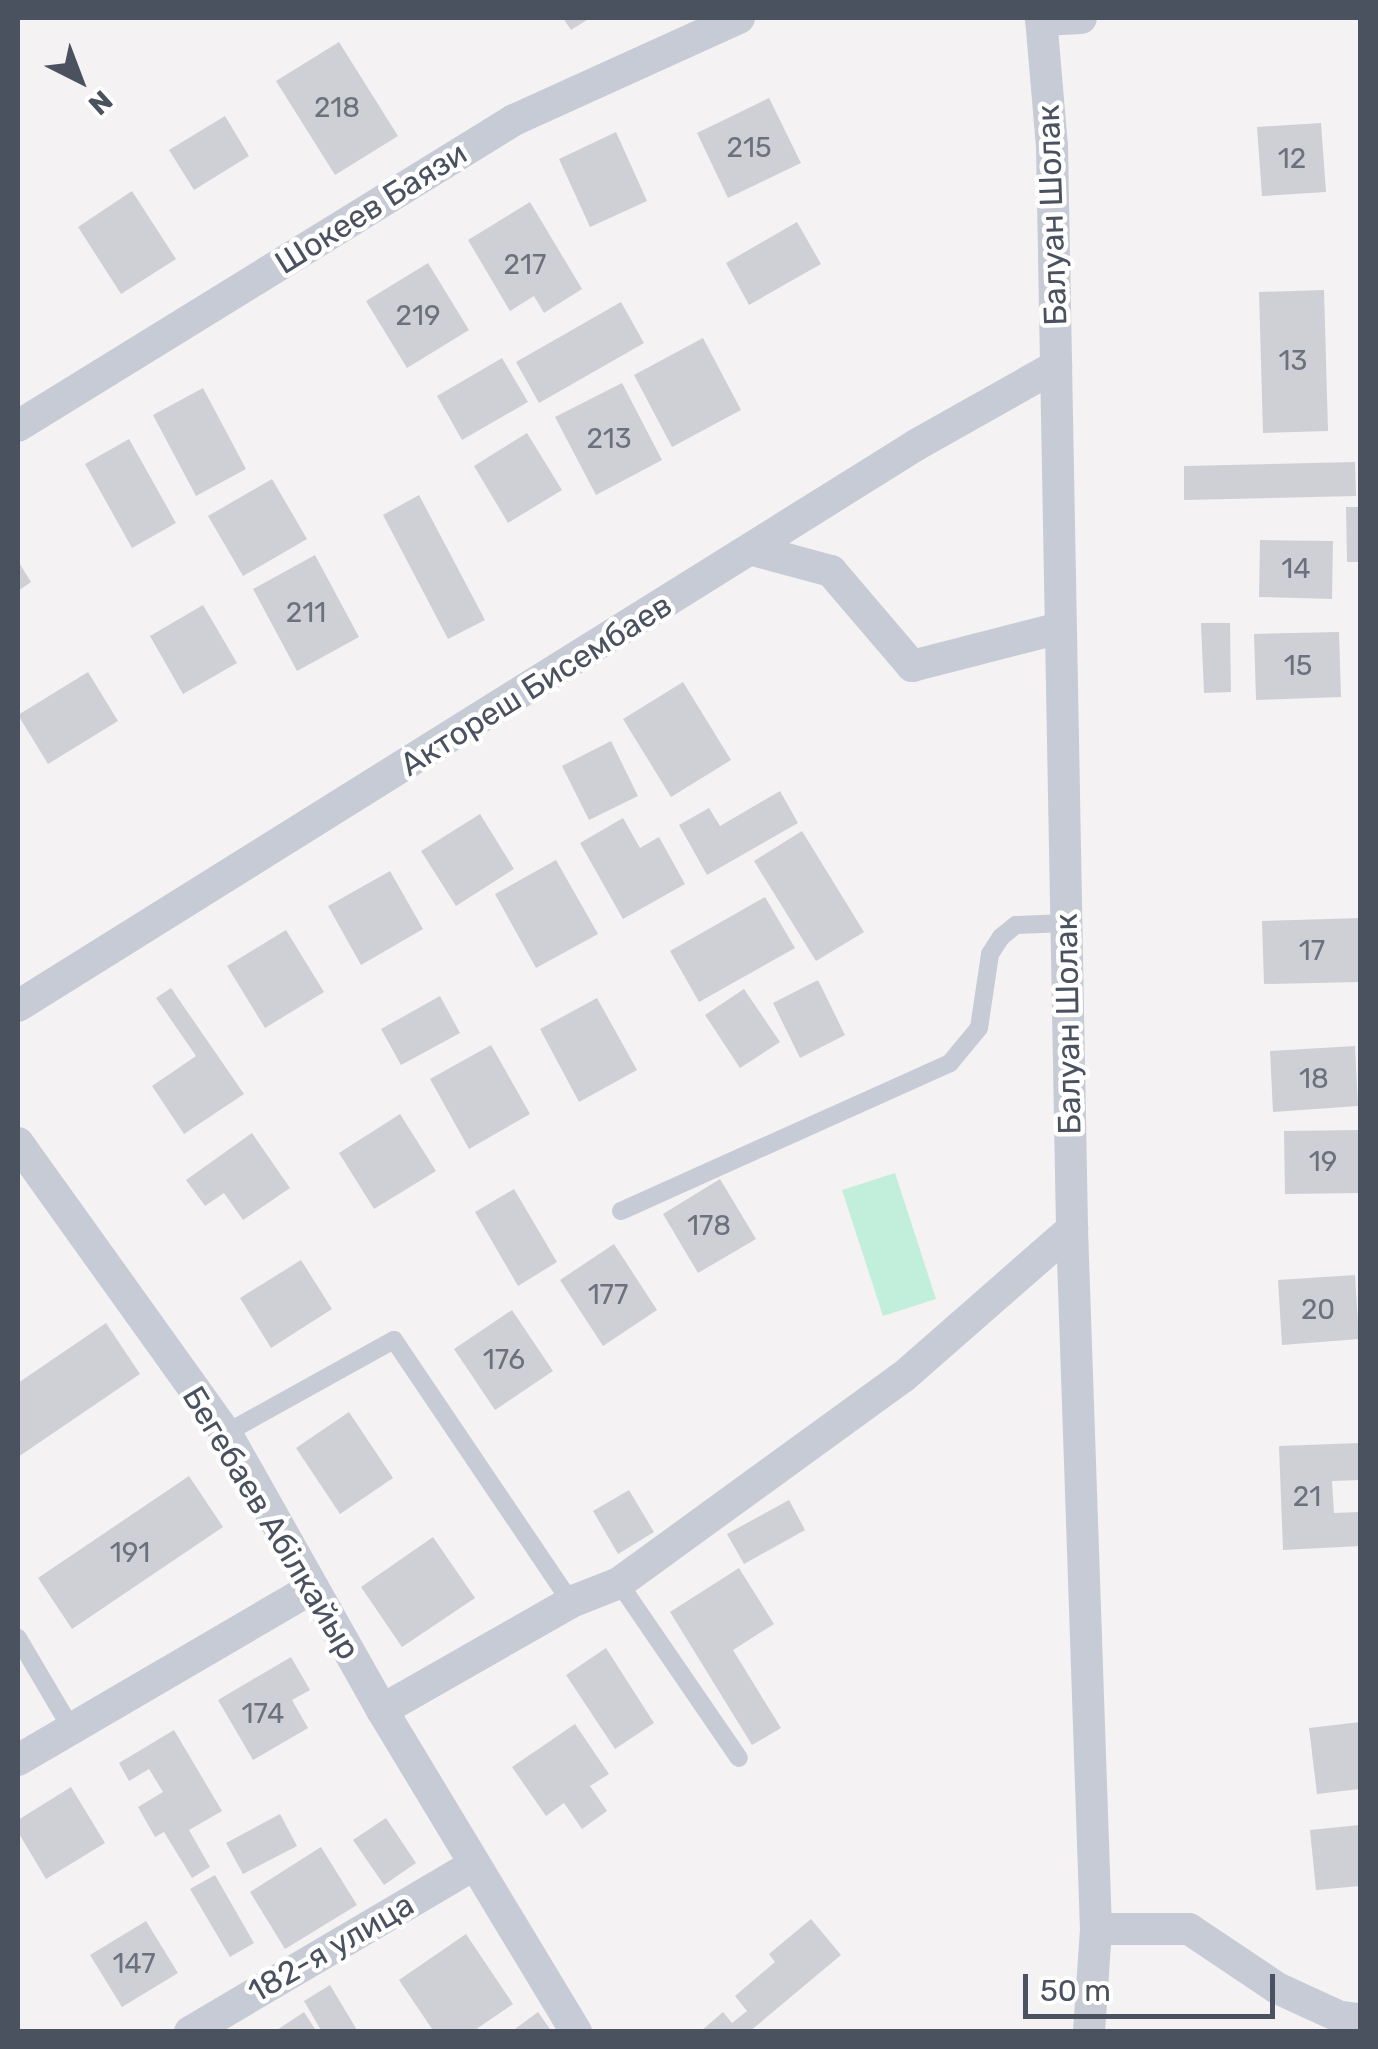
<!DOCTYPE html>
<html>
<head>
<meta charset="utf-8">
<style>
  body { margin:0 }
  #map { position:relative; width:1378px; height:2049px; overflow:hidden; background:#f4f2f2; font-family:Rubik,sans-serif }
  div>[style] { position:absolute }
  .green>* { inset:0; background:#c2efdb }
  .building>* { inset:0; background:#cfd0d6 }
  .lane>* { height:18px; margin:-9px; padding:0 9px; transform-origin:9px; border-radius:9px; background:#c6cbd6 }
  .street>* { height:32px; margin:-16px; padding:0 16px; transform-origin:16px; border-radius:16px; background:#c6cbd6 }
  span { translate:-50% -50%; white-space:nowrap; text-align:center; line-height:1.15; -webkit-text-stroke:9px #fff; paint-order:stroke }
  .number-label { font-size:28px; color:#6b717d }
  .number-label span { -webkit-text-stroke-width:0 }
  .street-label { font-size:32px; color:#4a515f }
  .frame { position:absolute; inset:0; border:20px solid #4a515f; pointer-events:none }
  .north { position:absolute; left:30px; top:30px; width:100px; height:100px; -webkit-text-stroke:8px #fff; paint-order:stroke; rotate:138deg; font-size:28px; font-weight:700; line-height:40px; text-align:center; color:#4a515f }
  .north::after { content:''; display:block; margin:auto; width:35px; height:45px; background:#4a515f; clip-path:polygon(50% 0,100% 100%,50% 72%,0 100%) }
  .scale { position:absolute; left:1023px; top:1974px; width:252px; height:45px; box-sizing:border-box; border:5px solid #4a515f; border-top:0; padding-left:12px; font-size:30px; line-height:35px; white-space:nowrap; color:#4a515f; -webkit-text-stroke:8px #fff; paint-order:stroke }
</style>
</head>
<body>
<div id="map">
  <div class="green">
    <div style="clip-path:polygon(895px 1173px,936px 1299px,883px 1316px,842px 1190px)"></div>
  </div>
  <div class="building">
    <div style="clip-path:polygon(563px 18px,590px 18px,571px 30px)"></div>
    <div style="clip-path:polygon(339px 42px,398px 136px,335px 175px,276px 81px)"></div>
    <div style="clip-path:polygon(769px 98px,801px 163px,728px 198px,697px 133px)"></div>
    <div style="clip-path:polygon(225px 116px,249px 156px,194px 190px,169px 150px)"></div>
    <div style="clip-path:polygon(1321px 123px,1326px 192px,1262px 196px,1257px 127px)"></div>
    <div style="clip-path:polygon(616px 132px,647px 201px,590px 227px,559px 159px)"></div>
    <div style="clip-path:polygon(132px 191px,176px 259px,121px 294px,78px 227px)"></div>
    <div style="clip-path:polygon(530px 202px,582px 289px,544px 313px,534px 296px,510px 311px,468px 240px)"></div>
    <div style="clip-path:polygon(797px 222px,821px 264px,749px 305px,726px 263px)"></div>
    <div style="clip-path:polygon(428px 263px,469px 330px,407px 368px,366px 301px)"></div>
    <div style="clip-path:polygon(1324px 290px,1328px 431px,1263px 433px,1259px 292px)"></div>
    <div style="clip-path:polygon(621px 302px,644px 343px,539px 403px,516px 362px)"></div>
    <div style="clip-path:polygon(703px 338px,741px 410px,672px 447px,634px 375px)"></div>
    <div style="clip-path:polygon(502px 358px,528px 402px,462px 440px,437px 396px)"></div>
    <div style="clip-path:polygon(622px 383px,662px 460px,596px 495px,555px 417px)"></div>
    <div style="clip-path:polygon(203px 388px,246px 469px,196px 496px,153px 415px)"></div>
    <div style="clip-path:polygon(527px 433px,562px 490px,508px 523px,474px 466px)"></div>
    <div style="clip-path:polygon(129px 439px,176px 523px,132px 548px,85px 464px)"></div>
    <div style="clip-path:polygon(1355px 462px,1356px 496px,1184px 500px,1184px 466px)"></div>
    <div style="clip-path:polygon(272px 479px,307px 539px,243px 576px,208px 516px)"></div>
    <div style="clip-path:polygon(419px 495px,485px 620px,448px 639px,383px 515px)"></div>
    <div style="clip-path:polygon(1346px 507px,1360px 507px,1360px 562px,1347px 562px)"></div>
    <div style="clip-path:polygon(1260px 540px,1333px 541px,1332px 599px,1259px 597px)"></div>
    <div style="clip-path:polygon(315px 555px,359px 637px,297px 671px,253px 589px)"></div>
    <div style="clip-path:polygon(18px 561px,31px 582px,18px 591px)"></div>
    <div style="clip-path:polygon(203px 605px,237px 663px,183px 694px,150px 636px)"></div>
    <div style="clip-path:polygon(1201px 623px,1230px 623px,1231px 692px,1204px 693px)"></div>
    <div style="clip-path:polygon(1339px 632px,1341px 697px,1256px 700px,1254px 634px)"></div>
    <div style="clip-path:polygon(88px 672px,118px 721px,48px 764px,18px 715px)"></div>
    <div style="clip-path:polygon(683px 682px,731px 760px,671px 797px,623px 719px)"></div>
    <div style="clip-path:polygon(611px 741px,638px 796px,589px 820px,562px 766px)"></div>
    <div style="clip-path:polygon(780px 791px,798px 823px,707px 875px,679px 825px,709px 808px,720px 826px)"></div>
    <div style="clip-path:polygon(480px 814px,514px 869px,456px 906px,421px 851px)"></div>
    <div style="clip-path:polygon(623px 818px,640px 848px,659px 837px,685px 884px,623px 919px,580px 843px)"></div>
    <div style="clip-path:polygon(802px 831px,864px 932px,816px 961px,754px 861px)"></div>
    <div style="clip-path:polygon(556px 860px,598px 934px,536px 968px,495px 894px)"></div>
    <div style="clip-path:polygon(390px 871px,423px 929px,361px 965px,328px 906px)"></div>
    <div style="clip-path:polygon(765px 897px,795px 948px,699px 1002px,670px 951px)"></div>
    <div style="clip-path:polygon(1360px 918px,1360px 982px,1264px 984px,1262px 921px)"></div>
    <div style="clip-path:polygon(286px 930px,324px 992px,265px 1028px,227px 966px)"></div>
    <div style="clip-path:polygon(818px 980px,845px 1035px,800px 1058px,773px 1003px)"></div>
    <div style="clip-path:polygon(171px 988px,244px 1094px,184px 1134px,152px 1086px,196px 1056px,156px 998px)"></div>
    <div style="clip-path:polygon(744px 989px,780px 1042px,740px 1068px,705px 1015px)"></div>
    <div style="clip-path:polygon(440px 996px,460px 1033px,401px 1065px,381px 1029px)"></div>
    <div style="clip-path:polygon(597px 998px,637px 1070px,579px 1102px,540px 1029px)"></div>
    <div style="clip-path:polygon(491px 1045px,530px 1114px,469px 1149px,430px 1079px)"></div>
    <div style="clip-path:polygon(1355px 1046px,1358px 1106px,1273px 1112px,1270px 1051px)"></div>
    <div style="clip-path:polygon(400px 1114px,436px 1171px,374px 1209px,339px 1153px)"></div>
    <div style="clip-path:polygon(1360px 1130px,1360px 1193px,1285px 1194px,1284px 1131px)"></div>
    <div style="clip-path:polygon(252px 1133px,290px 1188px,243px 1220px,224px 1193px,205px 1206px,186px 1180px)"></div>
    <div style="clip-path:polygon(720px 1179px,756px 1239px,698px 1273px,663px 1214px)"></div>
    <div style="clip-path:polygon(514px 1189px,557px 1262px,518px 1286px,475px 1212px)"></div>
    <div style="clip-path:polygon(614px 1244px,657px 1310px,603px 1346px,560px 1280px)"></div>
    <div style="clip-path:polygon(301px 1260px,332px 1309px,271px 1348px,240px 1298px)"></div>
    <div style="clip-path:polygon(1355px 1275px,1359px 1339px,1282px 1345px,1278px 1280px)"></div>
    <div style="clip-path:polygon(512px 1310px,553px 1371px,495px 1410px,454px 1349px)"></div>
    <div style="clip-path:polygon(106px 1323px,140px 1374px,18px 1457px,18px 1383px)"></div>
    <div style="clip-path:polygon(349px 1412px,393px 1478px,340px 1514px,296px 1448px)"></div>
    <div style="clip-path:polygon(1360px 1443px,1360px 1480px,1332px 1481px,1334px 1513px,1360px 1512px,1360px 1546px,1283px 1550px,1279px 1446px)"></div>
    <div style="clip-path:polygon(189px 1476px,223px 1527px,72px 1629px,38px 1578px)"></div>
    <div style="clip-path:polygon(629px 1490px,654px 1532px,618px 1554px,593px 1511px)"></div>
    <div style="clip-path:polygon(789px 1500px,805px 1530px,744px 1564px,727px 1534px)"></div>
    <div style="clip-path:polygon(433px 1537px,475px 1598px,402px 1647px,361px 1587px)"></div>
    <div style="clip-path:polygon(739px 1568px,774px 1624px,733px 1650px,781px 1728px,752px 1745px,670px 1612px)"></div>
    <div style="clip-path:polygon(606px 1648px,654px 1723px,615px 1749px,566px 1675px)"></div>
    <div style="clip-path:polygon(291px 1657px,310px 1690px,292px 1700px,308px 1728px,253px 1760px,218px 1700px)"></div>
    <div style="clip-path:polygon(1360px 1722px,1360px 1789px,1317px 1794px,1309px 1728px)"></div>
    <div style="clip-path:polygon(575px 1724px,609px 1774px,590px 1786px,607px 1811px,582px 1829px,564px 1803px,546px 1816px,512px 1767px)"></div>
    <div style="clip-path:polygon(174px 1730px,222px 1811px,189px 1830px,210px 1867px,192px 1878px,164px 1832px,155px 1837px,138px 1807px,163px 1792px,149px 1769px,129px 1781px,119px 1763px)"></div>
    <div style="clip-path:polygon(71px 1787px,105px 1843px,46px 1879px,18px 1832px,18px 1820px)"></div>
    <div style="clip-path:polygon(280px 1814px,297px 1846px,243px 1874px,226px 1843px)"></div>
    <div style="clip-path:polygon(386px 1818px,416px 1863px,384px 1885px,353px 1840px)"></div>
    <div style="clip-path:polygon(1360px 1825px,1360px 1886px,1316px 1890px,1310px 1830px)"></div>
    <div style="clip-path:polygon(321px 1847px,357px 1905px,285px 1949px,250px 1892px)"></div>
    <div style="clip-path:polygon(215px 1875px,254px 1943px,230px 1957px,190px 1889px)"></div>
    <div style="clip-path:polygon(811px 1919px,841px 1955px,749px 2032px,700px 2032px,723px 2012px,732px 2023px,747px 2011px,735px 1996px,775px 1962px,769px 1954px)"></div>
    <div style="clip-path:polygon(146px 1921px,178px 1973px,122px 2007px,90px 1955px)"></div>
    <div style="clip-path:polygon(466px 1934px,513px 2004px,472px 2032px,434px 2032px,399px 1980px)"></div>
    <div style="clip-path:polygon(330px 1985px,357px 2030px,354px 2032px,322px 2032px,304px 2001px)"></div>
    <div style="clip-path:polygon(304px 2012px,317px 2032px,274px 2032px)"></div>
    <div style="clip-path:polygon(538px 2012px,552px 2032px,511px 2032px)"></div>
  </div>
  <div class="lane">
    <div style="left:621px;top:1211px;width:361px;rotate:-24.2deg"></div>
    <div style="left:950px;top:1063px;width:45px;rotate:-50.4deg"></div>
    <div style="left:979px;top:1028px;width:75px;rotate:-81.5deg"></div>
    <div style="left:990px;top:954px;width:20px;rotate:-57deg"></div>
    <div style="left:1001px;top:937px;width:19px;rotate:-39deg"></div>
    <div style="left:1016px;top:925px;width:51px;rotate:-2.2deg"></div>
    <div style="left:226px;top:1433px;width:192px;rotate:-29deg"></div>
    <div style="left:394px;top:1340px;width:316px;rotate:56deg"></div>
    <div style="left:619px;top:1583px;width:212px;rotate:55.6deg"></div>
    <div style="left:18px;top:1638px;width:104px;rotate:59.5deg"></div>
  </div>
  <div class="street">
    <div style="left:1041px;top:18px;width:128px;rotate:85.1deg"></div>
    <div style="left:1052px;top:146px;width:1083px;rotate:88.94deg"></div>
    <div style="left:1072px;top:1229px;width:700px;rotate:88.04deg"></div>
    <div style="left:1096px;top:1929px;width:103px;rotate:93.9deg"></div>
    <div style="left:1041px;top:20px;width:40px;rotate:-2.9deg"></div>
    <div style="left:18px;top:426px;width:583px;rotate:-31.67deg"></div>
    <div style="left:514px;top:120px;width:247px;rotate:-24.4deg"></div>
    <div style="left:753px;top:550px;width:81px;rotate:15.1deg"></div>
    <div style="left:831px;top:571px;width:125px;rotate:49.5deg"></div>
    <div style="left:912px;top:666px;width:153px;rotate:-14.4deg"></div>
    <div style="left:18px;top:1006px;width:1059px;rotate:-31.99deg"></div>
    <div style="left:916px;top:445px;width:161px;rotate:-29.4deg"></div>
    <div style="left:18px;top:1143px;width:357px;rotate:54.4deg"></div>
    <div style="left:226px;top:1433px;width:318px;rotate:60.6deg"></div>
    <div style="left:382px;top:1710px;width:376px;rotate:58.9deg"></div>
    <div style="left:382px;top:1710px;width:218px;rotate:-29.7deg"></div>
    <div style="left:571px;top:1602px;width:52px;rotate:-21.6deg"></div>
    <div style="left:619px;top:1583px;width:351px;rotate:-36deg"></div>
    <div style="left:903px;top:1377px;width:225px;rotate:-41.2deg"></div>
    <div style="left:18px;top:1760px;width:341px;rotate:-30.3deg"></div>
    <div style="left:1096px;top:1929px;width:93px"></div>
    <div style="left:1189px;top:1929px;width:106px;rotate:33.8deg"></div>
    <div style="left:1277px;top:1988px;width:69px;rotate:24.7deg"></div>
    <div style="left:1340px;top:2017px;width:20px;rotate:6deg"></div>
    <div style="left:190px;top:2032px;width:329px;rotate:-30.5deg"></div>
  </div>
  <div class="number-label">
    <span style="left:337px;top:108px">218</span>
    <span style="left:749px;top:148px">215</span>
    <span style="left:1292px;top:159px">12</span>
    <span style="left:525px;top:265px">217</span>
    <span style="left:418px;top:316px">219</span>
    <span style="left:1293px;top:361px">13</span>
    <span style="left:609px;top:439px">213</span>
    <span style="left:1296px;top:569px">14</span>
    <span style="left:306px;top:613px">211</span>
    <span style="left:1298px;top:666px">15</span>
    <span style="left:1312px;top:951px">17</span>
    <span style="left:1314px;top:1079px">18</span>
    <span style="left:1323px;top:1162px">19</span>
    <span style="left:709px;top:1226px">178</span>
    <span style="left:608px;top:1295px">177</span>
    <span style="left:1318px;top:1310px">20</span>
    <span style="left:504px;top:1360px">176</span>
    <span style="left:1307px;top:1497px">21</span>
    <span style="left:130px;top:1553px">191</span>
    <span style="left:263px;top:1714px">174</span>
    <span style="left:134px;top:1964px">147</span>
  </div>
  <div class="street-label">
    <span style="left:371px;top:208px;rotate:-32deg">Шокеев Баязи</span>
    <span style="left:1052px;top:215px;rotate:-92deg">Балуан Шолак</span>
    <span style="left:536px;top:685px;rotate:-32deg">Актореш Бисембаев</span>
    <span style="left:1068px;top:1024px;rotate:-91deg">Балуан Шолак</span>
    <span style="left:271px;top:1523px;rotate:59deg">Бегебаев Абілкайыр</span>
    <span style="left:331px;top:1948px;rotate:-30deg">182-я улица</span>
  </div>
  <div class="frame"></div>
  <div class="north">N</div>
  <div class="scale">50 m</div>
</div>
</body>
</html>
